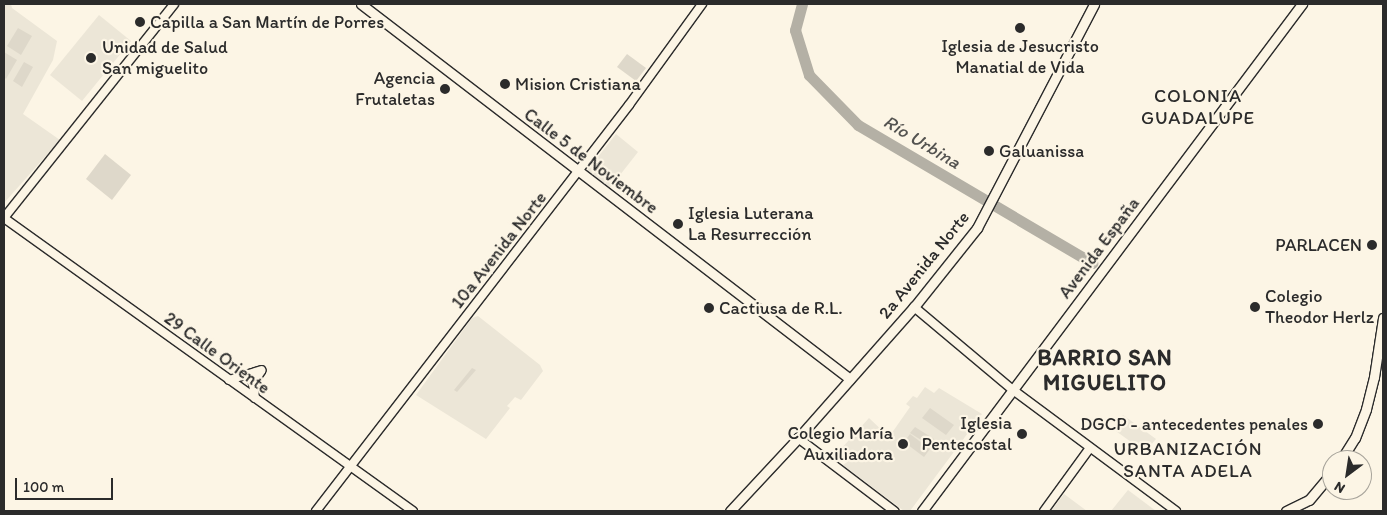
<!DOCTYPE html>
<html>
<head>
<meta charset="utf-8">
<style>
  body { margin:0 }
  #map { position:relative; width:1387px; height:515px; overflow:hidden; background:#fcf5e5; font-family:Itim,sans-serif }
  div>[style] { position:absolute }
  .built>* { inset:0; background:#ece6d7 }
  .green>* { inset:0; background:#ded8ca }
  .river>* { height:11px; margin:-5.5px; padding:0 5.5px; transform-origin:5.5px; border-radius:5.5px; background:#b4b0a5 }
  .roads { filter:drop-shadow(1px 0 #2b2b2b) drop-shadow(-1px 0 #2b2b2b) drop-shadow(0 1px #2b2b2b) drop-shadow(0 -1px #2b2b2b) }
  .tertiary>* { height:8px; margin:-4px; padding:0 4px; transform-origin:4px; border-radius:4px; background:#fcf5e5 }
  .secondary>* { height:9px; margin:-4.5px; padding:0 4.5px; transform-origin:4.5px; border-radius:4.5px; background:#fcf5e5 }
  .primary>* { height:9px; margin:-4.5px; padding:0 4.5px; transform-origin:4.5px; border-radius:4.5px; background:#fcf5e5 }
  .dots>* { width:14px; height:14px; translate:-50% -50%; box-sizing:border-box; border:2px solid #fcf5e5; border-radius:50% }
  span { translate:-50% -50%; white-space:nowrap; text-align:center; line-height:1.15; -webkit-text-stroke:4.5px #fcf5e5; paint-order:stroke }
  .poi-label { font-size:18px; color:#2b2b2b }
  .left { translate:0 -50%; text-align:left }
  .right { translate:-100% -50%; text-align:right }
  .street-label { font-size:18px; color:#2b2b2b }
  .neighbourhood-label { font-size:19px; color:#2b2b2b; letter-spacing:1px }
  .water-label { font-size:19px; color:#545350; font-style:italic }
  .district-label { font-size:22px; color:#2b2b2b; font-weight:700; letter-spacing:1px }
  .frame { position:absolute; inset:0; border:5px solid #2b2b2b; pointer-events:none }
  .north { position:absolute; left:1322px; top:450px; width:50px; height:50px; box-sizing:border-box; background:#fcf5e5; border:1px solid #a8a49b; border-radius:50%; rotate:211deg; font-size:14px; font-weight:700; line-height:20px; text-align:center; color:#2b2b2b }
  .north::after { content:''; display:block; margin:auto; width:18px; height:22px; background:#2b2b2b; clip-path:polygon(50% 0,100% 100%,50% 72%,0 100%) }
  .scale { position:absolute; left:15px; top:478px; width:98px; height:22px; box-sizing:border-box; border:2px solid #2b2b2b; border-top:0; padding-left:6px; font-size:15px; line-height:18px; white-space:nowrap; color:#2b2b2b; -webkit-text-stroke:4px #fcf5e5; paint-order:stroke }
</style>
</head>
<body>
<div id="map">
  <div class="built">
    <div style="clip-path:polygon(4px 4px,11px 4px,12px 8px,57px 41px,53px 60px,23px 114px,60px 140px,4px 203px)"></div>
    <div style="clip-path:polygon(99px 15px,131px 41px,82px 101px,50px 75px)"></div>
    <div style="clip-path:polygon(616px 134px,638px 152px,609px 189px,586px 172px)"></div>
    <div style="clip-path:polygon(478px 316px,540px 365px,543px 371px,521px 400px,515px 397px,507px 406px,510px 408px,486px 439px,416px 395px,472px 318px)"></div>
    <div style="clip-path:polygon(925px 387px,934px 393px,939px 388px,982px 414px,910px 511px,904px 511px,843px 465px,850px 460px,840px 450px,869px 418px,889px 437px,910px 407px,906px 404px,913px 396px,917px 398px)"></div>
    <div style="clip-path:polygon(1123px 415px,1156px 439px,1145px 452px,1113px 429px)"></div>
    <div style="clip-path:polygon(1128px 490px,1156px 511px,1111px 511px)"></div>
    <div style="clip-path:polygon(1064px 494px,1087px 511px,1051px 511px)"></div>
  </div>
  <div class="green">
    <div style="clip-path:polygon(18px 28px,32px 36px,21px 55px,7px 46px)"></div>
    <div style="clip-path:polygon(4px 52px,17px 60px,6px 79px,4px 77px)"></div>
    <div style="clip-path:polygon(627px 54px,646px 68px,636px 81px,617px 67px)"></div>
    <div style="clip-path:polygon(24px 62px,33px 67px,22px 87px,13px 81px)"></div>
    <div style="clip-path:polygon(105px 154px,131px 175px,112px 200px,86px 179px)"></div>
    <div style="clip-path:polygon(472px 368px,476px 370px,457px 392px,454px 390px)"></div>
    <div style="clip-path:polygon(930px 408px,954px 425px,946px 435px,922px 418px)"></div>
    <div style="clip-path:polygon(915px 427px,934px 439px,929px 445px,910px 433px)"></div>
    <div style="clip-path:polygon(910px 434px,930px 449px,924px 457px,904px 442px)"></div>
  </div>
  <div class="river">
    <div style="left:802px;top:4px;width:27px;rotate:105deg"></div>
    <div style="left:795px;top:30px;width:47px;rotate:72.7deg"></div>
    <div style="left:809px;top:75px;width:70px;rotate:45.6deg"></div>
    <div style="left:858px;top:125px;width:272px;rotate:30.5deg"></div>
  </div>
  <div class="roads">
    <div class="tertiary">
      <div style="left:4px;top:218px;width:503px;rotate:35.62deg"></div>
      <div style="left:4px;top:218px;width:273px;rotate:-51.5deg"></div>
      <div style="left:914px;top:307px;width:129px;rotate:40deg"></div>
      <div style="left:1013px;top:390px;width:203px;rotate:36.6deg"></div>
      <div style="left:229px;top:380px;width:34px;rotate:-17deg"></div>
      <div style="left:255px;top:398px;width:15px;rotate:-98deg"></div>
      <div style="left:253px;top:383px;width:14px;rotate:-56deg"></div>
      <div style="left:798px;top:438px;width:121px;rotate:37.2deg"></div>
      <div style="left:316px;top:511px;width:513px;rotate:-52.37deg"></div>
      <div style="left:629px;top:105px;width:125px;rotate:-54.1deg"></div>
      <div style="left:1044px;top:511px;width:78px;rotate:-53.9deg"></div>
    </div>
    <div class="secondary">
      <div style="left:361px;top:4px;width:616px;rotate:37.48deg"></div>
      <div style="left:730px;top:511px;width:100px;rotate:-47deg"></div>
      <div style="left:798px;top:438px;width:175px;rotate:-48.5deg"></div>
      <div style="left:914px;top:307px;width:101px;rotate:-51.4deg"></div>
      <div style="left:977px;top:228px;width:253px;rotate:-62.4deg"></div>
      <div style="left:922px;top:511px;width:634px;rotate:-53.15deg"></div>
    </div>
    <div class="primary">
      <div style="left:1341px;top:460px;width:26px;rotate:-58deg"></div>
      <div style="left:1355px;top:438px;width:31px;rotate:-69deg"></div>
      <div style="left:1366px;top:409px;width:33px;rotate:-76deg"></div>
      <div style="left:1374px;top:377px;width:60px;rotate:-81.3deg"></div>
      <div style="left:1286px;top:511px;width:25px;rotate:-26deg"></div>
      <div style="left:1309px;top:500px;width:35px;rotate:-50deg"></div>
    </div>
  </div>
  <div class="dots">
    <div style="left:140px;top:22px;background:#2b2b2b"></div>
    <div style="left:1020px;top:28px;background:#2b2b2b"></div>
    <div style="left:91px;top:58px;background:#2b2b2b"></div>
    <div style="left:505px;top:84px;background:#2b2b2b"></div>
    <div style="left:445px;top:89px;background:#2b2b2b"></div>
    <div style="left:989px;top:151px;background:#2b2b2b"></div>
    <div style="left:678px;top:224px;background:#2b2b2b"></div>
    <div style="left:1372px;top:245px;background:#2b2b2b"></div>
    <div style="left:1255px;top:307px;background:#2b2b2b"></div>
    <div style="left:709px;top:308px;background:#2b2b2b"></div>
    <div style="left:1318px;top:424px;background:#2b2b2b"></div>
    <div style="left:1022px;top:434px;background:#2b2b2b"></div>
    <div style="left:903px;top:444px;background:#2b2b2b"></div>
  </div>
  <div class="poi-label">
    <span class="left" style="left:150px;top:22px">Capilla a San Martín de Porres</span>
    <span style="left:1020px;top:57px">Iglesia de Jesucristo<br>Manatial de Vida</span>
    <span class="left" style="left:102px;top:58px">Unidad de Salud<br>San miguelito</span>
    <span class="right" style="left:435px;top:89px">Agencia<br>Frutaletas</span>
    <span class="left" style="left:515px;top:84px">Mision Cristiana</span>
    <span class="left" style="left:999px;top:151px">Galuanissa</span>
    <span class="left" style="left:688px;top:224px">Iglesia Luterana<br>La Resurrección</span>
    <span class="right" style="left:1362px;top:245px">PARLACEN</span>
    <span class="left" style="left:1265px;top:307px">Colegio<br>Theodor Herlz</span>
    <span class="left" style="left:719px;top:308px">Cactiusa de R.L.</span>
    <span class="right" style="left:1012px;top:434px">Iglesia<br>Pentecostal</span>
    <span class="right" style="left:1308px;top:424px">DGCP - antecedentes penales</span>
    <span class="right" style="left:893px;top:444px">Colegio María<br>Auxiliadora</span>
  </div>
  <div class="street-label">
    <span style="left:591px;top:161px;rotate:37deg">Calle 5 de Noviembre</span>
    <span style="left:1099px;top:248px;rotate:-53deg">Avenida España</span>
    <span style="left:499px;top:250px;rotate:-52deg">10a Avenida Norte</span>
    <span style="left:924px;top:265px;rotate:-51deg">2a Avenida Norte</span>
    <span style="left:217px;top:353px;rotate:36deg">29 Calle Oriente</span>
  </div>
  <div class="neighbourhood-label">
    <span style="left:1198px;top:107px">COLONIA<br>GUADALUPE</span>
    <span style="left:1188px;top:460px">URBANIZACIÓN<br>SANTA ADELA</span>
  </div>
  <div class="water-label">
    <span style="left:922px;top:142px;rotate:31deg">Río Urbina</span>
  </div>
  <div class="district-label">
    <span style="left:1105px;top:370px">BARRIO SAN<br>MIGUELITO</span>
  </div>
  <div class="frame"></div>
  <div class="north">N</div>
  <div class="scale">100 m</div>
</div>
</body>
</html>
